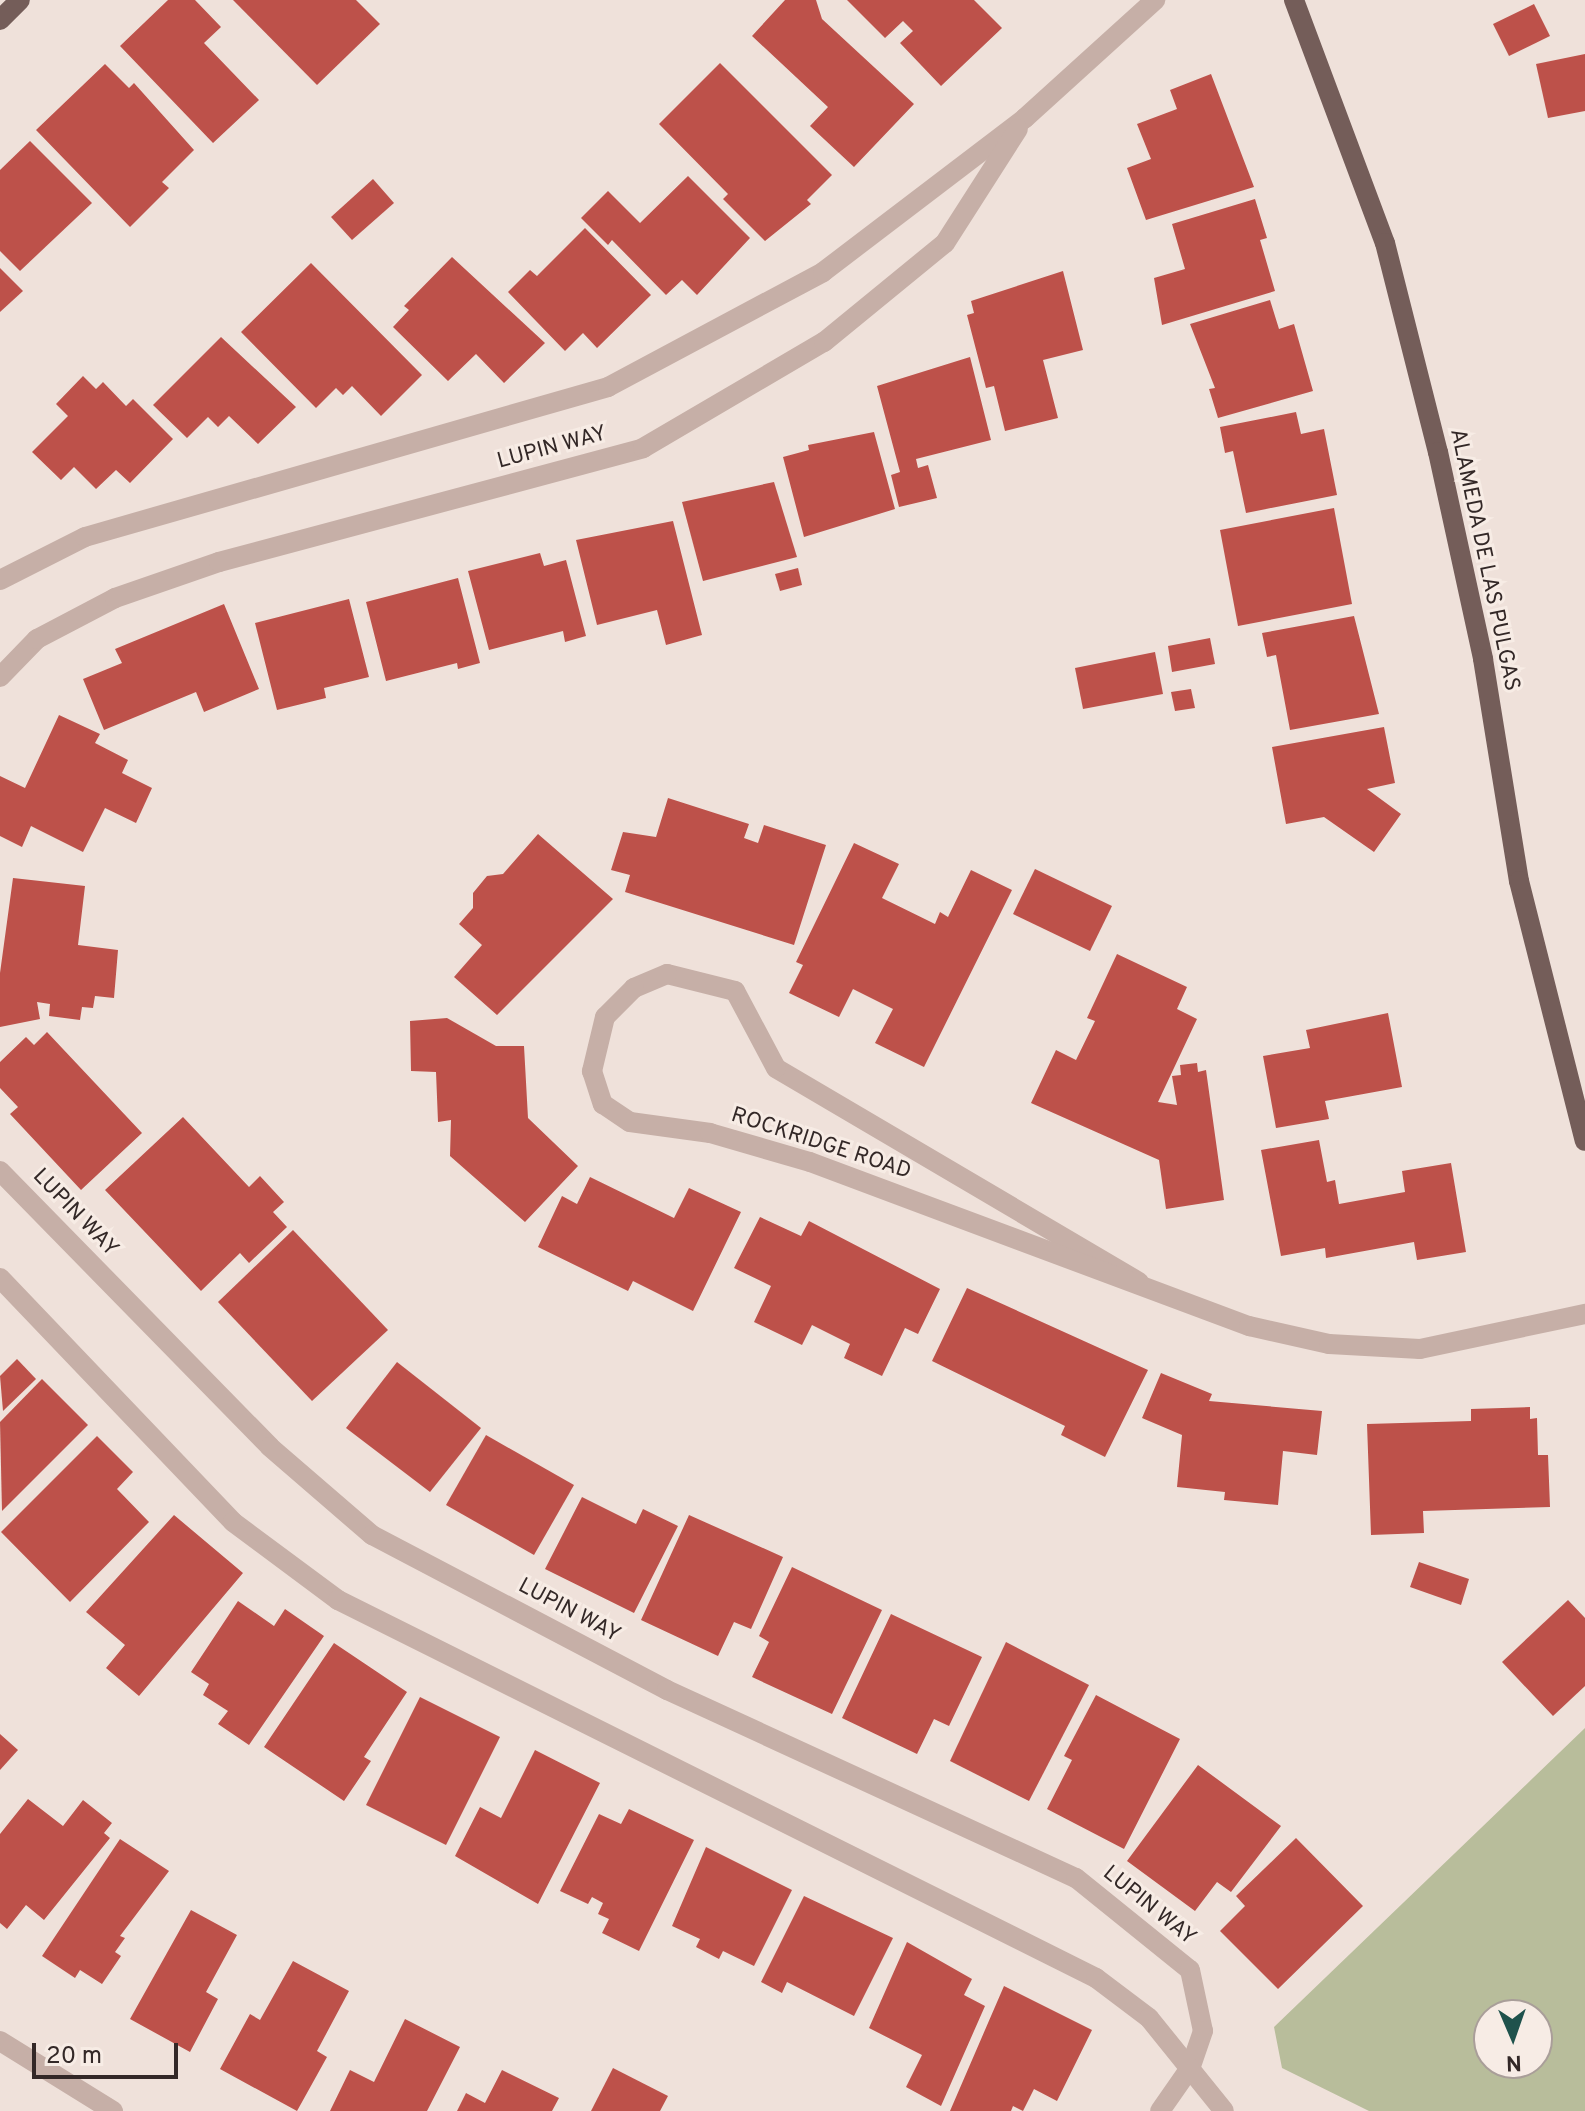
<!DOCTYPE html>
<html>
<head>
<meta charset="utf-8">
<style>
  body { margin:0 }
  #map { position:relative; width:1585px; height:2111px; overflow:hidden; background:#efe1da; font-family:Overpass,sans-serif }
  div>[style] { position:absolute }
  .green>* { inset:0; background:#b8bd9b }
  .building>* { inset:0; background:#bd514a }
  .minor>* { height:20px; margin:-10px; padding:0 10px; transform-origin:10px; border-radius:10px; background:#c6afa7 }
  .major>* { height:20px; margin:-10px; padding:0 10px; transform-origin:10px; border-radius:10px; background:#745d59 }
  span { translate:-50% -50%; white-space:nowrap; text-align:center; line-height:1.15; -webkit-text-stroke:6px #f7ece5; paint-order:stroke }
  .street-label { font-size:22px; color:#332827 }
  .north { position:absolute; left:1473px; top:1999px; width:80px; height:80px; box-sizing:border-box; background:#f7ece5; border:2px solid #a99e99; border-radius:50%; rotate:178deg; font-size:22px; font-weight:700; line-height:32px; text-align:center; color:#332827 }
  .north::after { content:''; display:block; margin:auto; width:28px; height:36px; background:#1f524c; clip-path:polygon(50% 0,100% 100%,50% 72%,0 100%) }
  .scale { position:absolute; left:32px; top:2043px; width:146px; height:36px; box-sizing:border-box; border:4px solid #332827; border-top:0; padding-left:10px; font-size:24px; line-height:28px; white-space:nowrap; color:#332827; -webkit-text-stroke:6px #f7ece5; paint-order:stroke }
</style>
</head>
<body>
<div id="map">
  <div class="green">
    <div style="clip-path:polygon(evenodd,1585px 1728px,1585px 2111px,1369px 2111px,1282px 2068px,1274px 2027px,1585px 1728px,1489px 2015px,1537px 2015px,1537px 2063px,1489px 2063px,1489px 2015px)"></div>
  </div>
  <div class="building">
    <div style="clip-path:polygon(168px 0,195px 0,221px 27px,204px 43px,259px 100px,213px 143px,120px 46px)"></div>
    <div style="clip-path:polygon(233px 0,356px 0,380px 24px,317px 85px)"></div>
    <div style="clip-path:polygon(785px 0,816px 0,822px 19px,914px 104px,854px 167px,810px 126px,828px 107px,752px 36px)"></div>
    <div style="clip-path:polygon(847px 0,974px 0,1002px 28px,941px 86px,900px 43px,913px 31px,903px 21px,885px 38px)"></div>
    <div style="clip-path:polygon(1534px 4px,1550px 36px,1509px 56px,1493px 24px)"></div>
    <div style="clip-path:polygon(1585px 54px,1585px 111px,1548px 118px,1536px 64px)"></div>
    <div style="clip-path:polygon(720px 63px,832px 175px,807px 200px,811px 204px,765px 241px,723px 199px,728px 194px,659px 124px)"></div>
    <div style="clip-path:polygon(105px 64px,129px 88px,134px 83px,194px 150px,162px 182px,169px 188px,130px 227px,36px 130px)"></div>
    <div style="clip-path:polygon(1211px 74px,1254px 187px,1146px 220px,1127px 168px,1151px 159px,1137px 124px,1177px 109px,1170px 90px)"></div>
    <div style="clip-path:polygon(30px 141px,92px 203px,20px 271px,0 251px,0 170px)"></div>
    <div style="clip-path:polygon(688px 176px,750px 238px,697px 295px,682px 280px,666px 295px,612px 240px,608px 245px,581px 218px,608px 191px,640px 223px)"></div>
    <div style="clip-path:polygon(373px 179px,394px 203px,352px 240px,331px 217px)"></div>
    <div style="clip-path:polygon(1255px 199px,1267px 238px,1260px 240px,1275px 291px,1162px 325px,1154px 278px,1185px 269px,1172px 224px)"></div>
    <div style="clip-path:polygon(585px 228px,651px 295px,597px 348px,583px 333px,565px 351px,508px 292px,530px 270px,537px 276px)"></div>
    <div style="clip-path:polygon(452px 257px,545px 343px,504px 383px,476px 354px,448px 381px,393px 327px,409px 310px,404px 306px)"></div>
    <div style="clip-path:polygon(311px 263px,422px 375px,381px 416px,352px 386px,343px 395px,336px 388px,316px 408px,241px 332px)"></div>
    <div style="clip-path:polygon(0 268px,23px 291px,0 312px)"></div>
    <div style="clip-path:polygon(1063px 271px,1083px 350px,1043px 360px,1058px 418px,1005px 431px,994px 386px,986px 388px,967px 315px,974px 313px,971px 301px)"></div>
    <div style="clip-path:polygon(1270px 300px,1279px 329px,1294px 324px,1313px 391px,1218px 418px,1209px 389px,1215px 388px,1190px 324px)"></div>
    <div style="clip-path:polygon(221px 337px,296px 407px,258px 444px,229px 416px,218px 427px,208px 417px,187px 438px,153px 405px)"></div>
    <div style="clip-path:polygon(970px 357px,991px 440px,916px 459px,918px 468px,928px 465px,937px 498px,899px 507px,891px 475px,900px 472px,877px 386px)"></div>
    <div style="clip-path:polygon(83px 376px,96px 389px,103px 382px,126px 406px,133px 399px,173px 439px,130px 483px,116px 470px,96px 489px,74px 467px,61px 480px,32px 452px,68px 416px,56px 404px)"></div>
    <div style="clip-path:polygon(1296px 412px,1301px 434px,1324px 429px,1337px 495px,1246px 513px,1233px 451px,1225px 453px,1220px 427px)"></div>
    <div style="clip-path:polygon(874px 432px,895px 509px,804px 537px,783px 457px,809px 450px,808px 445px)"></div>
    <div style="clip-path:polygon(774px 482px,797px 557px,703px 581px,682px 502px)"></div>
    <div style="clip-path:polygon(1334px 508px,1352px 604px,1238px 626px,1220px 530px)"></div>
    <div style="clip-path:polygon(673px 521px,702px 635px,666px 645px,657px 610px,597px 625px,576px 540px)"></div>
    <div style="clip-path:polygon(540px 553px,544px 566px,566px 560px,586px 636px,565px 642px,563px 631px,489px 650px,468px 571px)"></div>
    <div style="clip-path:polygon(798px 568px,802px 585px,780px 591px,775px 574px)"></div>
    <div style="clip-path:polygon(458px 578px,480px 663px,458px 669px,457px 663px,386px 681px,366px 602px)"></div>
    <div style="clip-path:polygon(349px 599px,369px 677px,324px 688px,326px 698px,277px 710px,255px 623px)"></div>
    <div style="clip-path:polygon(224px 604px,259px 689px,204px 712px,196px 692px,104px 730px,83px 679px,122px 663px,115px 649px)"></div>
    <div style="clip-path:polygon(1354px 616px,1379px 714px,1290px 730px,1276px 655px,1267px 657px,1262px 633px)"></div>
    <div style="clip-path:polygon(1210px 638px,1215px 664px,1172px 672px,1168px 646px)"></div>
    <div style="clip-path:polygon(1155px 652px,1163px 694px,1083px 709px,1075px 668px)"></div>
    <div style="clip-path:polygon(1191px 689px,1195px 708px,1175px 711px,1171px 692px)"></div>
    <div style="clip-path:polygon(59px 715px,100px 734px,95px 743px,128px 760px,122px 773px,152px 788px,136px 823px,105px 808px,83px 852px,31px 826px,22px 847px,0 836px,0 776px,25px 788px)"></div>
    <div style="clip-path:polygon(1384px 727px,1395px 783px,1367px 789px,1401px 814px,1374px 852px,1324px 817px,1286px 824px,1272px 747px)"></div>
    <div style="clip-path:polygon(668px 798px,749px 824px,744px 838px,758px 843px,764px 825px,826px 845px,794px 945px,625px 892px,630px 875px,611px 870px,623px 832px,656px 837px)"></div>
    <div style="clip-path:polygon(538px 834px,613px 899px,497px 1015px,454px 977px,482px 945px,459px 924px,473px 908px,473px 893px,487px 876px,503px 874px)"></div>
    <div style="clip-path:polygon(854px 843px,899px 864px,882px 898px,935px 924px,940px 912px,948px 917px,971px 870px,1012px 890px,924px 1067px,875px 1043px,893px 1009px,853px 989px,839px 1017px,789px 993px,803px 965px,796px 962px)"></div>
    <div style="clip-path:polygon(1035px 869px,1112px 906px,1090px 951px,1013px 914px)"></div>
    <div style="clip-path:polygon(13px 878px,85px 886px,78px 945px,118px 950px,114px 998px,95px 996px,93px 1008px,82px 1007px,80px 1020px,49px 1016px,50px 1004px,37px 1002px,40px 1019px,0 1027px,0 973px)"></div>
    <div style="clip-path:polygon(1117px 954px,1187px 987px,1177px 1009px,1197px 1019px,1158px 1102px,1177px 1105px,1172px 1076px,1181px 1075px,1180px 1065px,1197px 1063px,1198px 1072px,1206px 1070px,1224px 1200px,1166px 1209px,1159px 1160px,1031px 1103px,1056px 1050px,1076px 1060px,1095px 1021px,1087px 1018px)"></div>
    <div style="clip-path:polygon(1388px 1013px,1402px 1087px,1325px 1101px,1329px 1119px,1276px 1128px,1263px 1056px,1310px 1048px,1306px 1030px)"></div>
    <div style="clip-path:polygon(447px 1018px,496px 1046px,524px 1046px,528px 1118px,578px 1166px,525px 1222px,450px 1156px,451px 1120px,438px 1122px,436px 1072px,411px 1071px,410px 1021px)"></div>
    <div style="clip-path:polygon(47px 1032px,142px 1133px,81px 1190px,10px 1114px,18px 1107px,0 1088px,0 1062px,26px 1037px,34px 1045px)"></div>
    <div style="clip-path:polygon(183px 1117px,249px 1187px,260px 1176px,284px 1202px,273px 1212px,287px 1227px,249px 1263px,240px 1253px,201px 1291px,105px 1190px)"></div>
    <div style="clip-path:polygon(1319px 1140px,1327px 1182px,1335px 1180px,1339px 1204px,1405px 1192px,1402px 1171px,1451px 1163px,1466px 1252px,1417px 1260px,1414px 1242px,1326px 1258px,1325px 1248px,1281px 1256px,1261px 1150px)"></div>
    <div style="clip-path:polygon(590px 1177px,674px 1218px,689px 1188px,741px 1212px,693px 1311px,633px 1281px,628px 1291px,538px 1247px,562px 1196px,577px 1204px)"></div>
    <div style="clip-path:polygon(760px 1217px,801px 1236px,809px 1221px,940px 1289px,918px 1334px,905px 1328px,882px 1376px,844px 1358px,850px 1344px,812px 1325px,802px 1345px,754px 1322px,771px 1286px,734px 1268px)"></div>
    <div style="clip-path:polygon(293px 1230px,388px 1330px,312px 1401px,218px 1302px)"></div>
    <div style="clip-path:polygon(967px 1288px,1148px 1370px,1105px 1457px,1061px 1435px,1065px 1426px,932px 1361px)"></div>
    <div style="clip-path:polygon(17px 1359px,36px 1379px,3px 1411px,0 1376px)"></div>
    <div style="clip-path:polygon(397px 1362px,481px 1428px,430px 1492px,346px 1428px)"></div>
    <div style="clip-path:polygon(1161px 1373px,1212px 1394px,1209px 1401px,1322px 1411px,1317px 1455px,1283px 1451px,1278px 1505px,1224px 1500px,1225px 1492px,1177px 1487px,1182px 1435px,1142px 1418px)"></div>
    <div style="clip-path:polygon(42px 1379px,88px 1425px,2px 1511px,0 1422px)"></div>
    <div style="clip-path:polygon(1530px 1407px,1530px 1419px,1537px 1418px,1538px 1455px,1548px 1455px,1550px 1507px,1423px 1511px,1424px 1533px,1371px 1535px,1367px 1424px,1471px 1421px,1471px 1409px)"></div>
    <div style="clip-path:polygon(486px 1435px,574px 1485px,534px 1555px,446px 1505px)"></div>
    <div style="clip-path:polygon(97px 1436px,133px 1472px,117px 1489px,149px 1522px,70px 1602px,1px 1532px)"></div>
    <div style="clip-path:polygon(582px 1497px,636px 1524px,643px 1509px,678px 1526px,634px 1613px,545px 1569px)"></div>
    <div style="clip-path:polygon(174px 1515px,243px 1573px,139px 1696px,106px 1668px,125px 1645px,86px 1612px)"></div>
    <div style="clip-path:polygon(689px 1515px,783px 1557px,751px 1629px,734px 1622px,718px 1656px,641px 1620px)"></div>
    <div style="clip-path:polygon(1419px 1562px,1469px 1579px,1461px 1605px,1410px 1587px)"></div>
    <div style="clip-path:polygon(792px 1567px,882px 1610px,832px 1714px,752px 1677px,769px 1642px,759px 1636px)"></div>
    <div style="clip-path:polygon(1568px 1600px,1585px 1618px,1585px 1686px,1553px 1716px,1502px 1662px)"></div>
    <div style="clip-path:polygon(238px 1601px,274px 1626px,285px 1609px,324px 1636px,249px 1745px,218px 1724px,228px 1711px,203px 1695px,209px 1684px,191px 1672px)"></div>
    <div style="clip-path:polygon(891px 1614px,982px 1657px,949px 1726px,934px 1719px,917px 1754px,842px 1718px)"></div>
    <div style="clip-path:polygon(1006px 1642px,1089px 1685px,1029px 1801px,950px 1761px)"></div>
    <div style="clip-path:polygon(334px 1643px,407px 1692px,364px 1757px,371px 1761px,344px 1801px,264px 1747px)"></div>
    <div style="clip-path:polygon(1096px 1695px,1180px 1739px,1124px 1849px,1047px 1809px,1072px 1760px,1064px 1756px)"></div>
    <div style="clip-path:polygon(420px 1697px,500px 1737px,446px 1845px,366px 1805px)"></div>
    <div style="clip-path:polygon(0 1734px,18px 1750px,0 1770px)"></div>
    <div style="clip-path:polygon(535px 1750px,600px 1783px,538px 1904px,455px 1856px,480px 1807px,501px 1818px)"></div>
    <div style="clip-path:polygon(1198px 1765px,1281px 1826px,1231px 1892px,1217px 1882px,1195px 1911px,1127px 1861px)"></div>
    <div style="clip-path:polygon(28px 1799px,63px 1826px,83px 1800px,112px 1823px,104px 1833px,110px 1838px,44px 1920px,26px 1905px,7px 1929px,0 1923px,0 1834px)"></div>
    <div style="clip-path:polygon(629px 1809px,694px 1840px,639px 1951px,602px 1933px,609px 1919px,598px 1914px,603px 1903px,592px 1897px,588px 1904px,560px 1891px,599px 1814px,621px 1824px)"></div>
    <div style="clip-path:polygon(1296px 1838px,1363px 1906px,1278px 1989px,1220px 1931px,1245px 1906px,1236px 1896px)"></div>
    <div style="clip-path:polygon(120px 1839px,169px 1871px,120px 1936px,125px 1938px,115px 1952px,121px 1956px,102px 1984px,80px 1970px,75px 1978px,42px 1956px)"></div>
    <div style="clip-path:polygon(706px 1847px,792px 1890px,754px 1966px,723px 1951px,719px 1959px,696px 1947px,700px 1939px,672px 1926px)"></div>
    <div style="clip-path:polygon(804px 1896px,893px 1938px,854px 2016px,787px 1982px,782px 1993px,761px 1982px)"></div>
    <div style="clip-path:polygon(191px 1910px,237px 1935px,206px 1992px,218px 1999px,190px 2052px,130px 2019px)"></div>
    <div style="clip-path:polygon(907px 1942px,972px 1979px,964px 1995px,985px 2006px,941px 2106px,906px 2087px,922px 2055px,869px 2028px)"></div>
    <div style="clip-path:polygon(293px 1961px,349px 1991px,317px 2051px,327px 2057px,297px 2111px,220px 2069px,250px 2014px,260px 2020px)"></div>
    <div style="clip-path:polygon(1004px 1986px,1092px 2030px,1057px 2101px,1034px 2089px,1023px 2111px,1013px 2106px,1011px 2111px,950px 2111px)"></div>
    <div style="clip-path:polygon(405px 2019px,460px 2047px,427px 2111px,330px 2111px,350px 2070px,374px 2082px)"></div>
    <div style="clip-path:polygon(613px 2068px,668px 2096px,660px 2111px,591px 2111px)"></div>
    <div style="clip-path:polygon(502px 2070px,559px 2098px,552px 2111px,457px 2111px,466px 2093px,485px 2103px)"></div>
  </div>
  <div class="minor">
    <div style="left:0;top:580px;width:95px;rotate:-26.8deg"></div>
    <div style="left:85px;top:537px;width:544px;rotate:-16deg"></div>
    <div style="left:608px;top:387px;width:244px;rotate:-28.1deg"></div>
    <div style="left:823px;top:272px;width:254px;rotate:-37.3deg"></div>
    <div style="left:1025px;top:118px;width:176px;rotate:-42.2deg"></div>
    <div style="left:0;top:677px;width:53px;rotate:-45.8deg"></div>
    <div style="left:37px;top:639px;width:88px;rotate:-27.7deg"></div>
    <div style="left:115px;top:598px;width:110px;rotate:-19.1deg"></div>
    <div style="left:219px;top:562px;width:439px;rotate:-15deg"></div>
    <div style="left:643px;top:448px;width:210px;rotate:-30.4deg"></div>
    <div style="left:824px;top:342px;width:156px;rotate:-39.3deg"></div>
    <div style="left:945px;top:243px;width:135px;rotate:-57.4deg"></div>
    <div style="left:0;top:1171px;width:386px;rotate:45.6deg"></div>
    <div style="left:270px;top:1447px;width:135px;rotate:40.8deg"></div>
    <div style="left:372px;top:1535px;width:333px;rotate:27.7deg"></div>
    <div style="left:667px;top:1690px;width:450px;rotate:24.7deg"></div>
    <div style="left:1076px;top:1878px;width:146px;rotate:38.9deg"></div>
    <div style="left:1190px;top:1970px;width:62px;rotate:78deg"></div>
    <div style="left:1203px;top:2031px;width:39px;rotate:109deg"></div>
    <div style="left:1190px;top:2068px;width:52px;rotate:124.9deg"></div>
    <div style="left:0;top:1278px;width:337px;rotate:46.3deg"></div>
    <div style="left:233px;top:1522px;width:131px;rotate:36.6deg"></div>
    <div style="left:338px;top:1600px;width:847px;rotate:26.5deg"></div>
    <div style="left:1096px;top:1978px;width:66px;rotate:37deg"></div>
    <div style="left:1149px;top:2018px;width:119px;rotate:51.1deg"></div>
    <div style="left:1139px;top:1282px;width:421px;rotate:-149.5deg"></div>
    <div style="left:776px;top:1068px;width:87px;rotate:-118deg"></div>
    <div style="left:735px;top:991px;width:70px;rotate:-166deg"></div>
    <div style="left:667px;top:974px;width:36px;rotate:157deg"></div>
    <div style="left:634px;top:988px;width:41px;rotate:135deg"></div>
    <div style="left:605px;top:1017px;width:56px;rotate:103.5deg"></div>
    <div style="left:592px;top:1071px;width:35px;rotate:72deg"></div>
    <div style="left:603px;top:1104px;width:32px;rotate:34deg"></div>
    <div style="left:630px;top:1122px;width:81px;rotate:7.8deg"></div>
    <div style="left:710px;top:1133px;width:104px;rotate:16.2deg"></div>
    <div style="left:810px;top:1162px;width:469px;rotate:20.5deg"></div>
    <div style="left:1249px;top:1326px;width:82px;rotate:12.7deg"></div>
    <div style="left:1329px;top:1344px;width:91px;rotate:3.1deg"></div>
    <div style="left:1420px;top:1349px;width:169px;rotate:-12deg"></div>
    <div style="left:0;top:2041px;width:133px;rotate:31.8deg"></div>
  </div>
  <div class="major">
    <div style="left:1294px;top:0;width:259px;rotate:69.5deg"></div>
    <div style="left:1385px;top:243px;width:216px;rotate:75.8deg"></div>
    <div style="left:1438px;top:452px;width:212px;rotate:77.7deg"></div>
    <div style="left:1483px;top:659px;width:225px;rotate:80.8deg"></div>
    <div style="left:1519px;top:881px;width:268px;rotate:75.8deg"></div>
    <div style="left:0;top:20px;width:28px;rotate:-45deg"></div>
  </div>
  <div class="street-label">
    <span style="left:552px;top:448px;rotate:-15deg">LUPIN WAY</span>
    <span style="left:1484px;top:560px;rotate:78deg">ALAMEDA DE LAS PULGAS</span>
    <span style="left:821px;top:1144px;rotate:18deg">ROCKRIDGE ROAD</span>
    <span style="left:75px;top:1213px;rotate:46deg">LUPIN WAY</span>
    <span style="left:569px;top:1611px;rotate:28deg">LUPIN WAY</span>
    <span style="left:1149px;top:1906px;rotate:39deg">LUPIN WAY</span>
  </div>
  <div class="north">N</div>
  <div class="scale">20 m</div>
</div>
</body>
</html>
